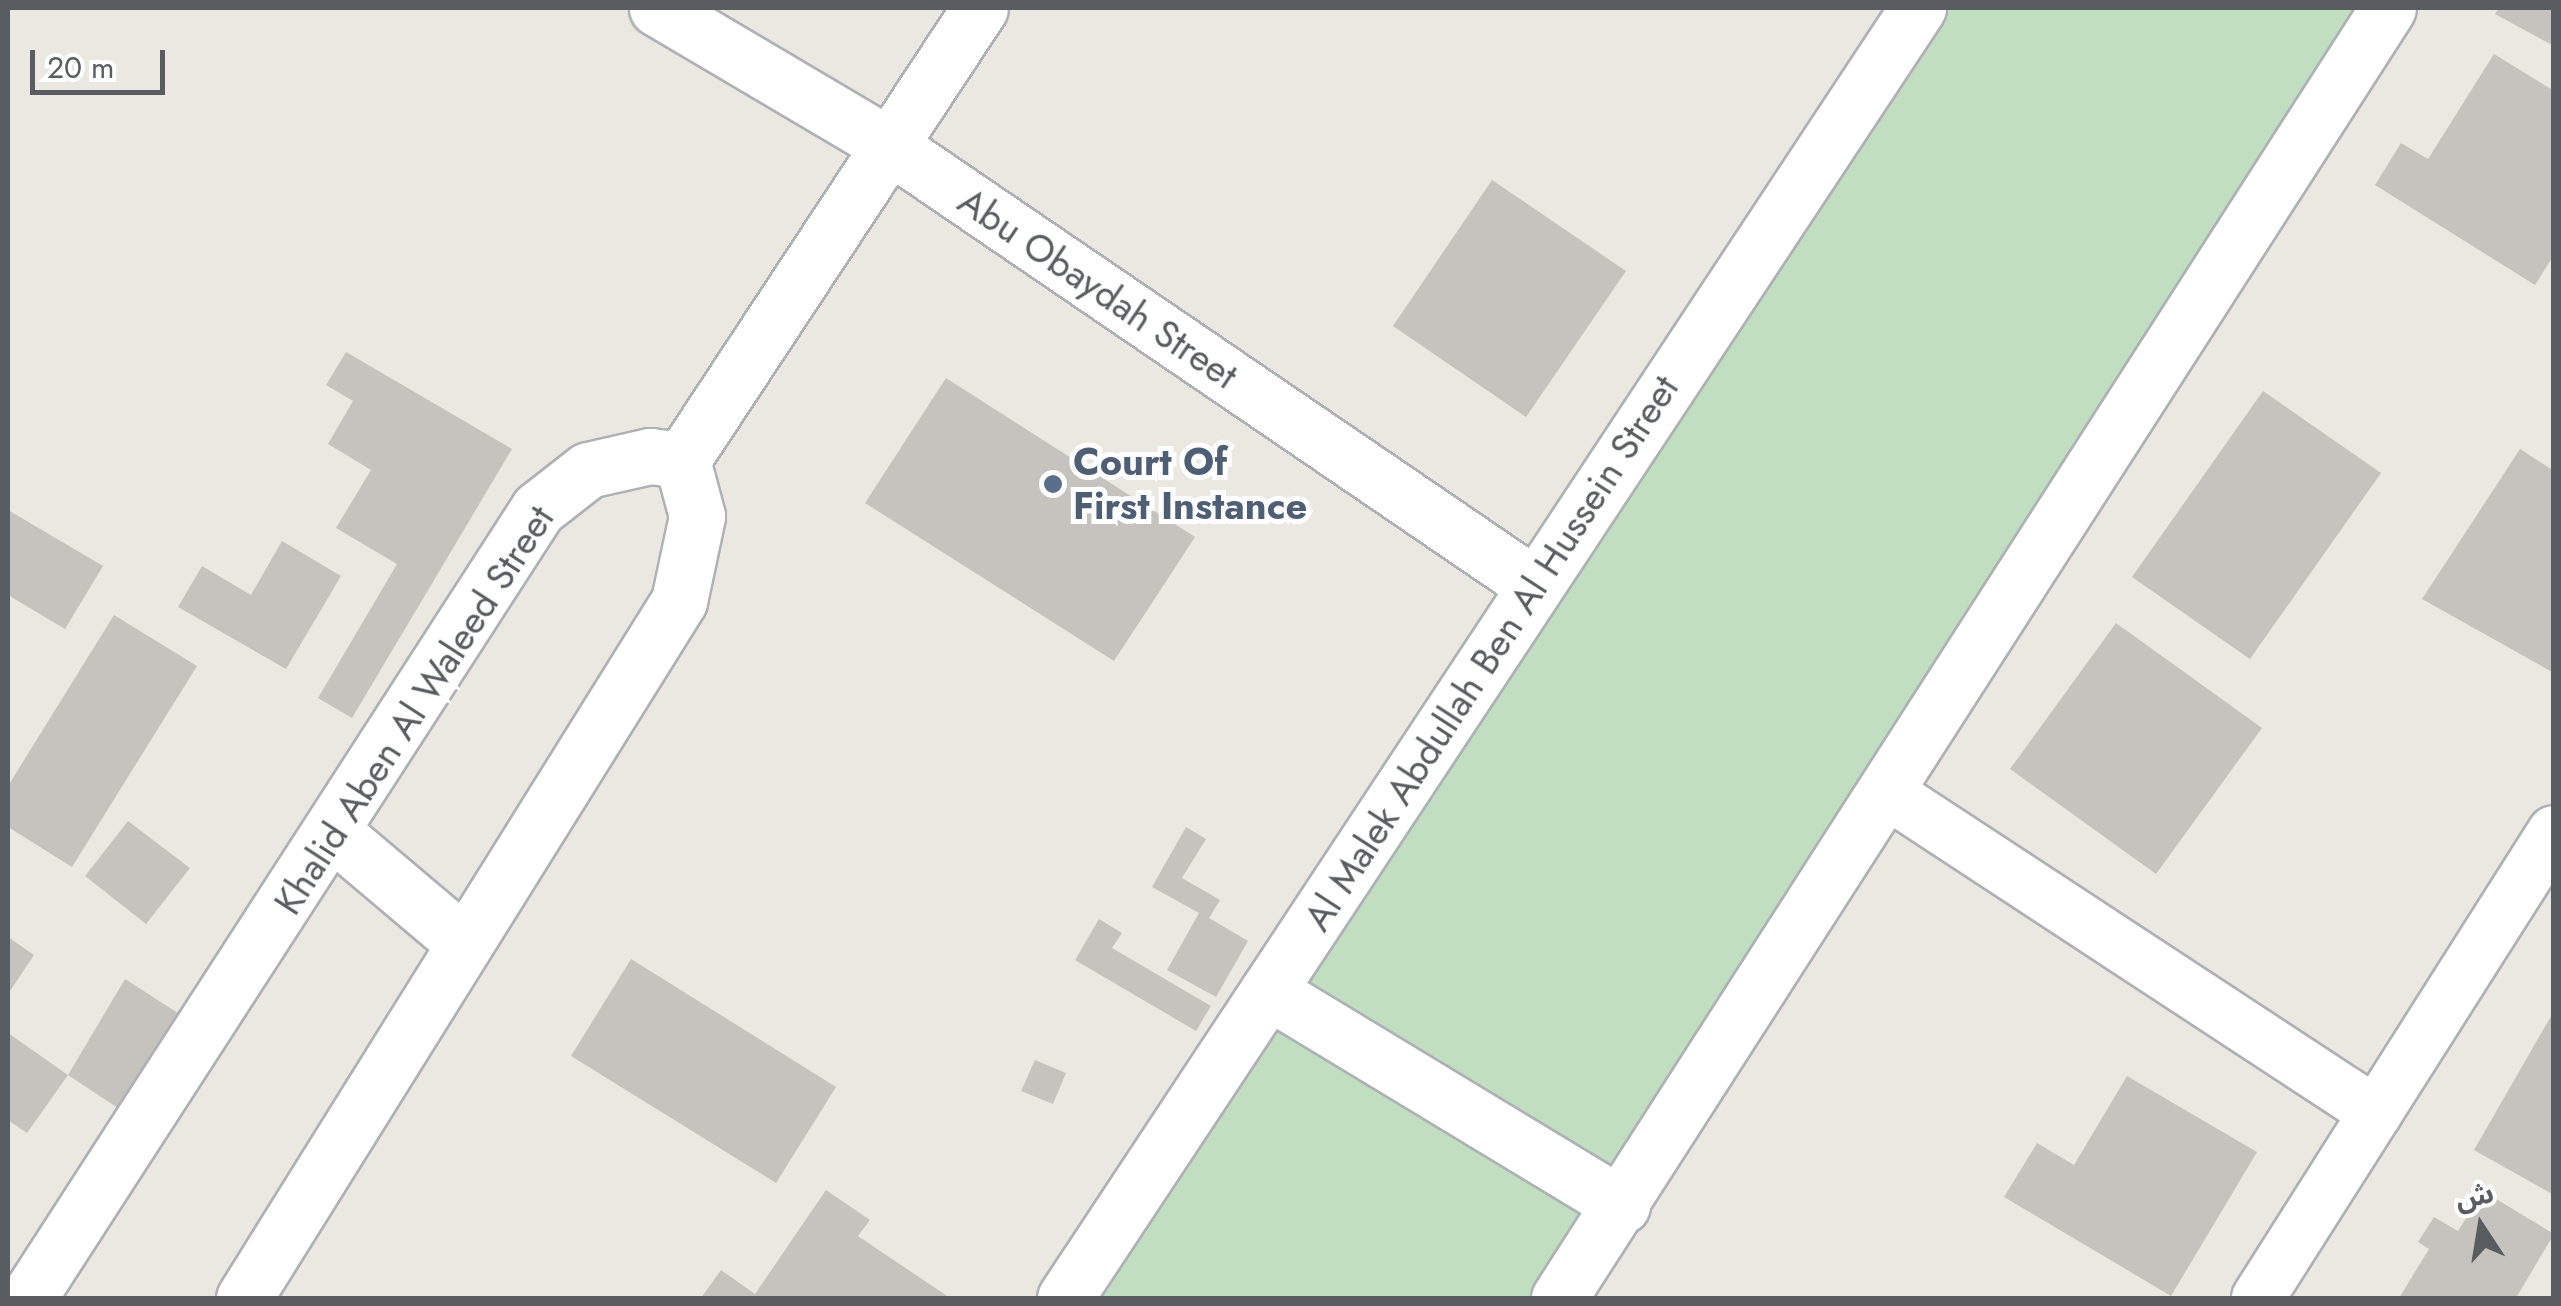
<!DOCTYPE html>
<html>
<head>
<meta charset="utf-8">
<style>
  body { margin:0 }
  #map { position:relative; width:2561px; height:1306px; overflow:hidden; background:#eae8e1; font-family:Jost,"Noto Sans Arabic",sans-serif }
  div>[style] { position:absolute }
  .green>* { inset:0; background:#c1dfc0 }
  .building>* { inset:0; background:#c6c3be }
  .roads { filter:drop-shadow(2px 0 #aeb1b5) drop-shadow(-2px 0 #aeb1b5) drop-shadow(0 2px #aeb1b5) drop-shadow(0 -2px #aeb1b5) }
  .street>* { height:52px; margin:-26px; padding:0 26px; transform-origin:26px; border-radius:26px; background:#fff }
  .secondary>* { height:55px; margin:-27.5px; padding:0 27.5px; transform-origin:27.5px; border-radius:27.5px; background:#fff }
  .dots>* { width:28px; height:28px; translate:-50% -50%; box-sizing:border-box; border:5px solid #fff; border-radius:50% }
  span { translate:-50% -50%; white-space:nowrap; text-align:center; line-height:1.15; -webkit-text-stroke:10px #fff; paint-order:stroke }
  .street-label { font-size:38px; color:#595c60 }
  .service-label { font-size:38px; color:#4e5e75; font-weight:700 }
  .left { translate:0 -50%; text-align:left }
  .frame { position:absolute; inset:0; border:10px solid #595c60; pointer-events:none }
  .north { position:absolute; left:2431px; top:1176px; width:100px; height:100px; -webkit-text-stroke:8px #fff; paint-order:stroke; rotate:348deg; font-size:28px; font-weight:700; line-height:40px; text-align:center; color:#595c60 }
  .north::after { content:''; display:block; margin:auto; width:35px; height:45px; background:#595c60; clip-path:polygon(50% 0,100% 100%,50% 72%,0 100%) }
  .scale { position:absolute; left:30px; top:50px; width:135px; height:45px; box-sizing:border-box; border:5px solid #595c60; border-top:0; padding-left:12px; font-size:30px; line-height:35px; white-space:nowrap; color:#595c60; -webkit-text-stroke:8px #fff; paint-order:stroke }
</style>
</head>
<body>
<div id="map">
  <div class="green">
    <div style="clip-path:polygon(1910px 8px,2387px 8px,1536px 1298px,1098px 1298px,1313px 973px)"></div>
  </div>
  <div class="building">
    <div style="clip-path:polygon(2499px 8px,2554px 8px,2554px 46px,2495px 14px)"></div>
    <div style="clip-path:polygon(2494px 54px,2554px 91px,2554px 255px,2535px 285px,2375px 185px,2401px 143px,2428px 159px)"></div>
    <div style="clip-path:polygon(1492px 180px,1626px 271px,1526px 417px,1393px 326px)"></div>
    <div style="clip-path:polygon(346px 352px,512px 449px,352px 718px,318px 698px,397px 564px,336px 528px,371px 470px,328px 444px,353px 401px,326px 385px)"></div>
    <div style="clip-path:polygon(946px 378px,1195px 537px,1114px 661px,865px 503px)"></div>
    <div style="clip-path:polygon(2263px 391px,2381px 473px,2250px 659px,2132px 577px)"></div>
    <div style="clip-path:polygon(2520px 449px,2554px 471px,2554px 673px,2422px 599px)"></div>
    <div style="clip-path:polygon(8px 510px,103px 566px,65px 629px,8px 595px)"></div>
    <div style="clip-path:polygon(282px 541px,341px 576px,286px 669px,178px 607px,202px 566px,251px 595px)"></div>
    <div style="clip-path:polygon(114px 615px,197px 666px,72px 867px,8px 827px,8px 786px)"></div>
    <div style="clip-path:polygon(2116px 623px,2262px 728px,2156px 874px,2010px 769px)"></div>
    <div style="clip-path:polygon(128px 821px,190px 868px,146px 924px,85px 876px)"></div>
    <div style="clip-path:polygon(1186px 827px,1206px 839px,1182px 878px,1220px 900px,1209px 918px,1248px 941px,1216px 997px,1167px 970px,1199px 913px,1152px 887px)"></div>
    <div style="clip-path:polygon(1099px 919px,1122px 933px,1112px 948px,1211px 1006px,1196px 1031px,1075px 960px)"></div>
    <div style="clip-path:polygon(8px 937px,34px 955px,8px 994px)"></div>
    <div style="clip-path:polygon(631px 959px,836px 1087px,776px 1183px,571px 1056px)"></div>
    <div style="clip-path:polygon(125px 979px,184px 1017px,127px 1114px,68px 1075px)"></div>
    <div style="clip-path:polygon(2554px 1011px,2554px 1195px,2474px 1150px)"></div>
    <div style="clip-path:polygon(8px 1033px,68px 1075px,27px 1133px,8px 1120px)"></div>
    <div style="clip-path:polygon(1035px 1060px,1066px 1073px,1053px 1104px,1021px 1091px)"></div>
    <div style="clip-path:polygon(2127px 1076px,2257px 1152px,2171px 1296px,2004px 1197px,2037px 1143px,2074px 1165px)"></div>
    <div style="clip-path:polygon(826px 1190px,870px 1220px,858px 1236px,950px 1298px,701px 1298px,721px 1270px,755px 1294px)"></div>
    <div style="clip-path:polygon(2483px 1191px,2554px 1234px,2516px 1298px,2399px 1298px,2429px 1249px,2418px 1242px,2434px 1217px,2458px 1231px)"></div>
  </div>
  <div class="roads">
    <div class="street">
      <div style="left:1885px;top:791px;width:587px;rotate:33.26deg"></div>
      <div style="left:2258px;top:1298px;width:552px;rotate:-57.58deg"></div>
    </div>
    <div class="secondary">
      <div style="left:657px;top:8px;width:271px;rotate:30.6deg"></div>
      <div style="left:890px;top:146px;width:776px;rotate:34.28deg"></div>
      <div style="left:682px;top:460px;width:541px;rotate:-56.6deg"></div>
      <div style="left:335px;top:834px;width:170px;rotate:40.2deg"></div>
      <div style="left:1268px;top:991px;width:414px;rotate:31.2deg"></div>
      <div style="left:28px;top:1298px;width:939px;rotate:-57.12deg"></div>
      <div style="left:538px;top:509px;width:63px;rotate:-38deg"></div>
      <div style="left:588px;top:470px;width:64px;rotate:-12.7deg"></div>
      <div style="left:650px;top:456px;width:32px;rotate:7deg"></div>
      <div style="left:244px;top:1298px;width:822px;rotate:-58.03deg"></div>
      <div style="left:679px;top:601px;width:87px;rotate:-78deg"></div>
      <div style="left:697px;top:516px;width:58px;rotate:-105deg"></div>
      <div style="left:1065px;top:1298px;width:1547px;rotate:-56.53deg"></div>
      <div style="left:1559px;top:1298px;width:1533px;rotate:-57.27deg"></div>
    </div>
  </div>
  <div class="dots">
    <div style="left:1053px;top:484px;background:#5c6f8a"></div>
  </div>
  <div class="street-label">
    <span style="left:1098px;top:288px;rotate:34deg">Abu Obaydah Street</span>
    <span style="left:1491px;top:653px;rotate:-57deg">Al Malek Abdullah Ben Al Hussein Street</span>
    <span style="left:414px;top:710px;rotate:-57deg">Khalid Aben Al Waleed Street</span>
  </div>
  <div class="service-label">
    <span class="left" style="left:1073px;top:484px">Court Of<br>First Instance</span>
  </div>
  <div class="frame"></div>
  <div class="north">ش</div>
  <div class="scale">20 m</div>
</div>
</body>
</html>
